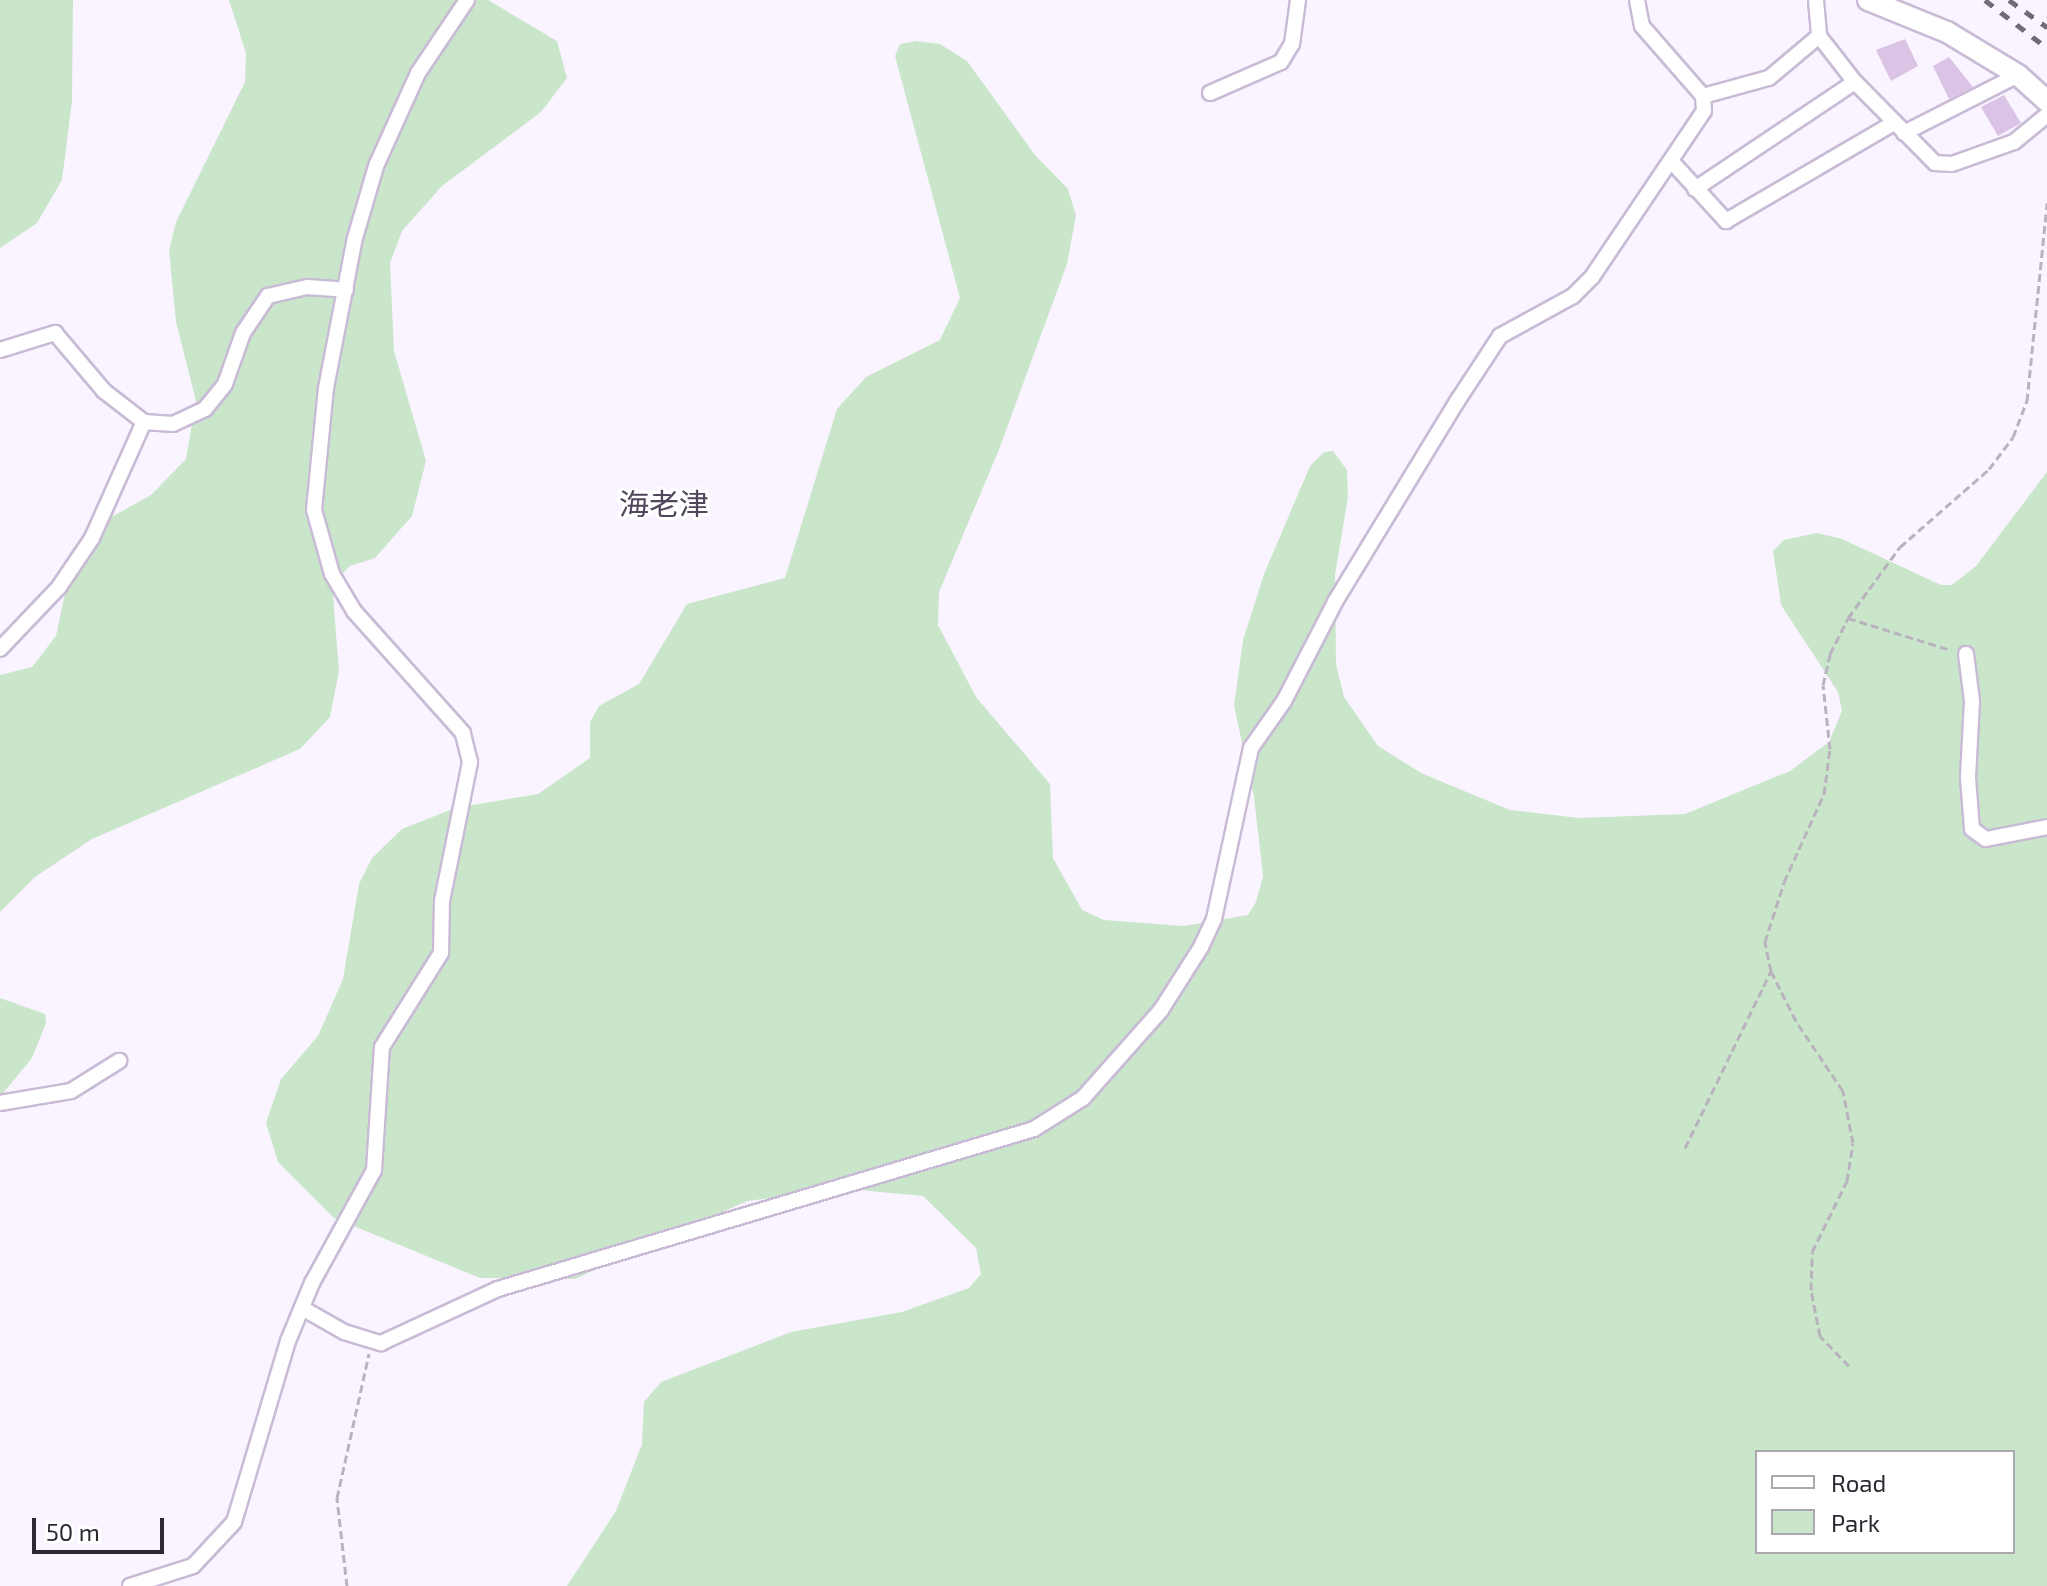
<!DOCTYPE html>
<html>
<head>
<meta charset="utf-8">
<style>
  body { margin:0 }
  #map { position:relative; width:2047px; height:1586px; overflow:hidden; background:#f9f4ff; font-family:"Exo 2","Noto Sans JP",sans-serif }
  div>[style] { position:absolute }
  .green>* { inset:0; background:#cae6ca }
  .building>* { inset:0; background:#dac3e5 }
  .path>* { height:3px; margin-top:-1.5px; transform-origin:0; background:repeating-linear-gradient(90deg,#b8b3bd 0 8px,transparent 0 12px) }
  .roads { filter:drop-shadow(2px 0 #c9bbd5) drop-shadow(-2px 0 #c9bbd5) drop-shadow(0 2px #c9bbd5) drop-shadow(0 -2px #c9bbd5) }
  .street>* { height:14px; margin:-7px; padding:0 7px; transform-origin:7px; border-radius:7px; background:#fff }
  .secondary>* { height:20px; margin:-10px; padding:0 10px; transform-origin:10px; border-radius:10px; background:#fff }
  .rail>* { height:5px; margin-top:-2.5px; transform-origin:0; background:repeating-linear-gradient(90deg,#706b75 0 10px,transparent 0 20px) }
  span { translate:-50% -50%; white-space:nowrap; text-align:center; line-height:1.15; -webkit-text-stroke:6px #fff; paint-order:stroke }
  .quarter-label { font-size:30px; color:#51465c }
  .legend { position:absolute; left:1755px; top:1450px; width:260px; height:104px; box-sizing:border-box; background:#fff; border:2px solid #aba9ad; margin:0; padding:10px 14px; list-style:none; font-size:24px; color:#2c2731 }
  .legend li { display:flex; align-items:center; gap:16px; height:40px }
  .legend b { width:40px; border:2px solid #aba9ad }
  .scale { position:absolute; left:32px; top:1518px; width:132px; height:36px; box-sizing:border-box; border:4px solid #2c2731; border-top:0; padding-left:10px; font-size:24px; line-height:28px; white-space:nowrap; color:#2c2731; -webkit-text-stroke:6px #fff; paint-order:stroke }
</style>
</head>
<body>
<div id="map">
  <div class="green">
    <div style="clip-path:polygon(0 0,73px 0,72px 101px,62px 180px,37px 223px,0 248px)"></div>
    <div style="clip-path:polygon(229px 0,488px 0,557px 41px,567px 78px,541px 112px,442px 186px,402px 231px,390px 263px,394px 351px,426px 461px,412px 516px,375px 558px,350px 566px,332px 583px,339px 671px,330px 717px,300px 749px,92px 839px,35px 877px,0 912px,0 675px,32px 667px,56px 636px,74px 550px,88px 530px,151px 495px,186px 459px,196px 401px,176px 322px,169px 250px,176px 222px,245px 82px,246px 53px)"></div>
    <div style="clip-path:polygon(evenodd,916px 41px,940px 44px,967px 61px,1035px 155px,1068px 189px,1076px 215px,1067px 264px,998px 452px,939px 592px,938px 625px,976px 697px,1050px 784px,1053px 858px,1082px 910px,1104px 920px,1183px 926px,1248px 915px,1256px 902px,1263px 876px,1254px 797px,1234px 706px,1243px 640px,1264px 574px,1310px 466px,1324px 452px,1333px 451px,1347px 470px,1348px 497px,1335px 575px,1336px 664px,1344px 697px,1378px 746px,1421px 773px,1510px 810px,1579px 818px,1685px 814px,1790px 771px,1829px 742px,1842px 711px,1838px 692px,1781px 605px,1773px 551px,1784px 540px,1817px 533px,1842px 539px,1941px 585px,1952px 585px,1976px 566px,2047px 472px,2047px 1586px,567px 1586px,616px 1511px,642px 1444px,644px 1402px,661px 1382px,791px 1332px,902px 1312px,969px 1288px,981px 1274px,976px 1248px,923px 1196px,848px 1189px,747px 1201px,575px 1279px,480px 1278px,334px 1218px,278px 1162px,266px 1123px,281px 1079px,318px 1036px,343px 979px,359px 884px,372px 858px,402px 829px,455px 808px,538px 794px,590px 758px,590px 722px,599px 706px,639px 684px,687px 604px,785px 578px,837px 409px,866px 377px,940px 340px,960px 298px,895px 56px,900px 44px,916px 41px,1757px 1452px,2013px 1452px,2013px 1552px,1757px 1552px,1757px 1452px)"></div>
    <div style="clip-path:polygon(0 998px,45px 1014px,46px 1023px,32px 1058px,0 1097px)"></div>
  </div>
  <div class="building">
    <div style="clip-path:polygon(1905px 39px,1918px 66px,1891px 81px,1876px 50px)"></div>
    <div style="clip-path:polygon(1949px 57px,1973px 87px,1949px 99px,1933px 66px)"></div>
    <div style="clip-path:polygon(2004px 95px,2021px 123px,1998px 136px,1981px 107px)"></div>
  </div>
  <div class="path">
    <div style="left:1848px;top:618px;width:108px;rotate:17.3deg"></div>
    <div style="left:1685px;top:1148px;width:197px;rotate:-64.1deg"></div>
    <div style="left:1849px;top:1366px;width:42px;rotate:-134deg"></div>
    <div style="left:1820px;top:1336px;width:47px;rotate:-101.1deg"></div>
    <div style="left:1811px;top:1290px;width:38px;rotate:-88deg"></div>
    <div style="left:1812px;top:1252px;width:79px;rotate:-63.8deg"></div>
    <div style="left:1847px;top:1181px;width:38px;rotate:-81deg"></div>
    <div style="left:1853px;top:1143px;width:53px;rotate:-100.9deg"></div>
    <div style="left:1843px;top:1091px;width:84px;rotate:-123.9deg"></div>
    <div style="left:1796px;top:1021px;width:56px;rotate:-116.6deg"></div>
    <div style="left:1771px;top:971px;width:30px;rotate:-102deg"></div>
    <div style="left:1765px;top:942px;width:63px;rotate:-72.4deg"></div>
    <div style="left:1784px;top:882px;width:97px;rotate:-65.6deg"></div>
    <div style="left:1824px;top:794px;width:45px;rotate:-82.4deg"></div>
    <div style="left:1830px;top:749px;width:64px;rotate:-96.2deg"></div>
    <div style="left:1823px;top:685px;width:32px;rotate:-77deg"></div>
    <div style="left:1830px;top:654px;width:40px;rotate:-63.4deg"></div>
    <div style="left:1848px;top:618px;width:88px;rotate:-53.8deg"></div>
    <div style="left:1900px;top:547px;width:118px;rotate:-41.2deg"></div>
    <div style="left:1989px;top:469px;width:40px;rotate:-53deg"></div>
    <div style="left:2013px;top:437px;width:39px;rotate:-69deg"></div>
    <div style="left:2027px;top:401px;width:199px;rotate:-84.2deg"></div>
    <div style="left:347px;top:1586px;width:89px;rotate:-96.5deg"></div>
    <div style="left:337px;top:1498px;width:148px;rotate:-77.5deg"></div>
  </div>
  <div class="roads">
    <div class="street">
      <div style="left:1816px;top:0;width:36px;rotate:85deg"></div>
      <div style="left:1819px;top:36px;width:58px;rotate:52deg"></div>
      <div style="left:1855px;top:82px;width:114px;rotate:45.4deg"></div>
      <div style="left:1935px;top:163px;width:17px;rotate:3deg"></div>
      <div style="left:1952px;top:164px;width:66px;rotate:-19.5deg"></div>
      <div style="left:2014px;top:142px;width:43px;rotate:-39.3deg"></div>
      <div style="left:1210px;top:93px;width:77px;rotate:-23.6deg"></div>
      <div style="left:1281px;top:62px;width:21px;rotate:-59deg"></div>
      <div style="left:1292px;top:44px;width:44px;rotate:-82.2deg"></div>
      <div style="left:1703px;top:96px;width:68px;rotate:-15.3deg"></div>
      <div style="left:1769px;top:78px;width:65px;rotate:-40deg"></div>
      <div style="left:1904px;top:133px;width:128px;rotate:-27deg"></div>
      <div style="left:1673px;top:163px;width:79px;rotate:47.6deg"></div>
      <div style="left:1726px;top:221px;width:194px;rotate:-30.3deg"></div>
      <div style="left:1695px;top:189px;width:192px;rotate:-33.8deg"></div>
      <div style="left:0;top:350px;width:58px;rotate:-17.2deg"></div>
      <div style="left:55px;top:333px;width:76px;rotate:49.8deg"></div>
      <div style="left:104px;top:391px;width:51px;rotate:37.8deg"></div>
      <div style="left:144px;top:422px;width:29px;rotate:4deg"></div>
      <div style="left:173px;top:424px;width:35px;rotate:-25deg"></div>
      <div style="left:205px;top:409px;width:32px;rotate:-51deg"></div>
      <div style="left:225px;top:384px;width:54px;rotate:-70.6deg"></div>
      <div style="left:243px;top:333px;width:45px;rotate:-56deg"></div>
      <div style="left:268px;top:296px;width:40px;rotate:-13deg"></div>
      <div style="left:307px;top:287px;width:39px;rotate:4deg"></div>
      <div style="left:0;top:649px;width:86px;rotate:-46.4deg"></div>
      <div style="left:59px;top:587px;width:59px;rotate:-56deg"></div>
      <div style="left:92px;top:538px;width:127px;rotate:-65.9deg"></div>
      <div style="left:1966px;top:654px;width:47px;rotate:82.7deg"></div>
      <div style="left:1972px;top:701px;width:77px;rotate:93deg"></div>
      <div style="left:1968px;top:778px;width:51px;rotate:85.5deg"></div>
      <div style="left:1972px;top:829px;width:17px;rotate:36deg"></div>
      <div style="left:1986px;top:839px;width:62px;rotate:-11.1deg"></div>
      <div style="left:0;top:1103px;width:72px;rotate:-9.6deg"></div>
      <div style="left:71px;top:1091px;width:57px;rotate:-32deg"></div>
      <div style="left:302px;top:1308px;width:48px;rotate:29.7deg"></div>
      <div style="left:344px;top:1332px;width:39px;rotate:17deg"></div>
      <div style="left:381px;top:1343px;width:129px;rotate:-24.8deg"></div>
      <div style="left:498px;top:1289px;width:559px;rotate:-16.62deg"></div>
      <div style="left:1034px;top:1129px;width:58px;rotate:-32.3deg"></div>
      <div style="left:1083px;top:1098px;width:118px;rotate:-48.4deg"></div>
      <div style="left:1161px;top:1010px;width:75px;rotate:-57.6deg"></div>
      <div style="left:1201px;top:947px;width:31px;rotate:-65deg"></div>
      <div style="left:1214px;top:919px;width:175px;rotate:-77.8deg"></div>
      <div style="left:1251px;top:748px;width:57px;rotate:-54.9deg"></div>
      <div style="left:1284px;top:701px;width:111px;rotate:-62.7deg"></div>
      <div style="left:1335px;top:602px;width:237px;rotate:-58.7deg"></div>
      <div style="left:1458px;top:400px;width:77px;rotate:-56.7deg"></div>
      <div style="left:1500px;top:336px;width:83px;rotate:-28.7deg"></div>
      <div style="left:1573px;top:296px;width:27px;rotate:-45deg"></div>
      <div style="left:1592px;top:277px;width:200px;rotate:-56deg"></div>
      <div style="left:1704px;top:111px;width:15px;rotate:-94deg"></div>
      <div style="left:1703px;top:96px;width:93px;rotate:-131.1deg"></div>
      <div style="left:1642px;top:26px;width:26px;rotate:-101deg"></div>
      <div style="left:130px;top:1586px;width:66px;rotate:-17.6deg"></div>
      <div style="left:193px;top:1566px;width:60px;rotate:-47deg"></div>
      <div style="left:234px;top:1522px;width:189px;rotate:-73.4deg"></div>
      <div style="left:288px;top:1341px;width:63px;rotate:-67.5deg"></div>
      <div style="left:312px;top:1283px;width:129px;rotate:-61.2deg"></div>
      <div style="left:374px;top:1170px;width:123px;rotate:-86.3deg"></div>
      <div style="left:382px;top:1047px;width:111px;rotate:-57.9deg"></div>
      <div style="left:441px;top:953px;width:52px;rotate:-88.9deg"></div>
      <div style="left:442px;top:901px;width:142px;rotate:-78.6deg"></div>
      <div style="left:470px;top:762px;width:30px;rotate:-104deg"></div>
      <div style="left:463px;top:733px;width:164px;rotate:-131.8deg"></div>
      <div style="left:354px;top:611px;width:43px;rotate:-120.7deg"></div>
      <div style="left:332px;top:574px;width:66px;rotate:-105.7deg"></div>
      <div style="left:314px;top:510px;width:123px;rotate:-84.4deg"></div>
      <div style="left:326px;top:388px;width:153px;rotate:-79.1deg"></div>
      <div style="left:355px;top:238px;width:75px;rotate:-73.7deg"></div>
      <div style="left:376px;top:166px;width:102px;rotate:-65.7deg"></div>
      <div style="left:418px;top:73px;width:88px;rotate:-56.1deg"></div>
    </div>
    <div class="secondary">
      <div style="left:1868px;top:0;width:85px;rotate:22.1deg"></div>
      <div style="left:1947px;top:32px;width:83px;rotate:31.2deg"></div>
      <div style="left:2018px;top:75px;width:39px;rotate:42deg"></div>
    </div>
  </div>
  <div class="rail">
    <div style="left:1985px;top:0;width:78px;rotate:37.7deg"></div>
    <div style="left:2009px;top:0;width:47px;rotate:35.4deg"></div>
  </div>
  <div class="quarter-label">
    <span style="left:664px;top:503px">海老津</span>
  </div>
  <ul class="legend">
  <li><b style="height:10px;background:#fff"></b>Road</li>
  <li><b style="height:22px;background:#cae6ca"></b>Park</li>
  </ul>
  <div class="scale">50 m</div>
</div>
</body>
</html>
